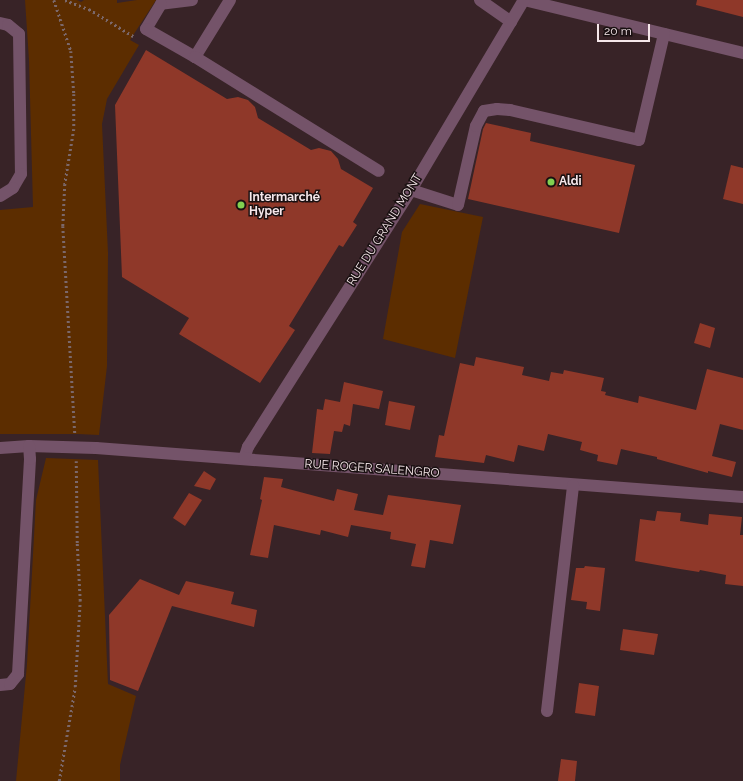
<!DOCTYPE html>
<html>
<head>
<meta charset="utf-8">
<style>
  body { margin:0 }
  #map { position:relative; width:743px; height:781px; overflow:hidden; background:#382327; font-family:Raleway,sans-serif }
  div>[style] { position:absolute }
  .green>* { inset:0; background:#5c2d00 }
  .building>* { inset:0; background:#8f3829 }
  .path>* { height:2.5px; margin-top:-1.25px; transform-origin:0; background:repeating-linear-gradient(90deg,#7b686b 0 2px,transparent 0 5px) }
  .minor>* { height:12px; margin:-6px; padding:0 6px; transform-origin:6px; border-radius:6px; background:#745369 }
  .dots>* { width:11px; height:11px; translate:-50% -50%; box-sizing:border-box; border:2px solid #191011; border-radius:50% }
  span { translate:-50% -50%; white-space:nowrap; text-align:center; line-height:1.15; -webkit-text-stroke:3px #191011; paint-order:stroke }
  .poi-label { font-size:12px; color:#f6e7ea; font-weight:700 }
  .left { translate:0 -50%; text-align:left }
  .street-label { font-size:12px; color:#f6e7ea }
  .scale { position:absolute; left:597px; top:24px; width:53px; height:18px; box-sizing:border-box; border:2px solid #f6e7ea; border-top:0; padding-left:5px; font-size:12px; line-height:14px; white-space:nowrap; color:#f6e7ea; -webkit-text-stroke:3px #191011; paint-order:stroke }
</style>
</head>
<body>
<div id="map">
  <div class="green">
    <div style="clip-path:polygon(25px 0,77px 0,81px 2px,84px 0,117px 0,117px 3px,137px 0,156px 0,130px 40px,139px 45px,107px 99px,102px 124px,108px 253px,107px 366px,99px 435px,78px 434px,0 434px,0 210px,33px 207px,29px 60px)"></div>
    <div style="clip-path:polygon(420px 204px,483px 217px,455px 358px,383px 339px,402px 232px)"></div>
    <div style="clip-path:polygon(46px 458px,98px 460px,108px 684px,136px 696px,120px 765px,120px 781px,16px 781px,27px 664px,36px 500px)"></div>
  </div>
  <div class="building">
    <div style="clip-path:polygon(697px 0,743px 0,743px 17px,696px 5px)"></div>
    <div style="clip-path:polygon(146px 50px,227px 99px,238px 97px,248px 100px,255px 107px,258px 118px,311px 150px,319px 148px,331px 151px,338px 159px,341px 169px,373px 188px,353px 222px,357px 225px,343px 247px,339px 245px,289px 326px,295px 330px,260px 383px,179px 334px,189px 318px,122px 277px,115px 105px)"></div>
    <div style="clip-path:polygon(486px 123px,531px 133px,530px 141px,635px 165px,619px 233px,468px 199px,483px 129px)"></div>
    <div style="clip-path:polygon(731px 165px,743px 168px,743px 204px,723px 199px)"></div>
    <div style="clip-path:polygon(700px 323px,715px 328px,710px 348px,694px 343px)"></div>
    <div style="clip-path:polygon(476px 357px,524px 367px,522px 375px,549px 381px,551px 372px,563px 374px,564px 370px,604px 378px,601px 391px,606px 392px,605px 395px,638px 403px,639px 396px,696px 410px,707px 369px,743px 378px,743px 430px,720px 424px,712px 456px,736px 462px,732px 477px,708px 471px,708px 473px,657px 459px,657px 457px,621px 449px,617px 465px,597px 461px,598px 455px,580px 450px,582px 442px,548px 434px,544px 451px,518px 445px,514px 462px,486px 455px,484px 463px,435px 457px,439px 435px,444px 436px,460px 363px,474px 366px)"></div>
    <div style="clip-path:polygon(344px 382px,383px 391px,379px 409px,353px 404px,350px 426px,344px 424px,342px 432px,334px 431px,330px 454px,312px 453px,317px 409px,323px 410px,325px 399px,340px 402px)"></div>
    <div style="clip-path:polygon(389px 401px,415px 406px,410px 430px,385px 425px)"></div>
    <div style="clip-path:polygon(204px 471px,216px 479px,210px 490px,194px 486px)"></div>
    <div style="clip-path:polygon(264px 477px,283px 479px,281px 487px,334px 501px,337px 489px,358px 494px,354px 510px,383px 515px,388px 495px,461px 505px,453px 544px,430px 540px,425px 568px,411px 566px,416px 544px,390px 539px,391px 532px,351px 525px,348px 537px,321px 530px,320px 535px,274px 525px,268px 558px,250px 555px,262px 500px,260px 499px)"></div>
    <div style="clip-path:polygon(189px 493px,202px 500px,185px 526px,173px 518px)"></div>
    <div style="clip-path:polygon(657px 511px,681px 513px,680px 521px,708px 525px,709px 514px,742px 517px,740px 535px,743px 535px,743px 586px,725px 584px,726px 575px,700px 570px,699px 572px,674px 568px,635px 561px,640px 519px,655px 521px)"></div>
    <div style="clip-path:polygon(585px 566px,605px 568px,600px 611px,586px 609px,587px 602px,571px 600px,576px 568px,584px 568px)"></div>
    <div style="clip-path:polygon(140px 579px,179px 595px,186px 581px,234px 592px,231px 604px,257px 610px,254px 627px,172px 606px,138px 691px,110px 680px,109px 615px)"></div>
    <div style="clip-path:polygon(623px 629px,658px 634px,654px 655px,620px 650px)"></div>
    <div style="clip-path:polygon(579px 683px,599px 686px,595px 716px,575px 713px)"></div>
    <div style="clip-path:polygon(561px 759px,577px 761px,575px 781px,558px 781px)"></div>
  </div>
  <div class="path">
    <div style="left:54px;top:0;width:54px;rotate:71.6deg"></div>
    <div style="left:71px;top:51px;width:43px;rotate:86deg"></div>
    <div style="left:74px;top:94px;width:35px;rotate:90deg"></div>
    <div style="left:74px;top:129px;width:56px;rotate:99.3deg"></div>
    <div style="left:65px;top:184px;width:42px;rotate:92.7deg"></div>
    <div style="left:63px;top:226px;width:208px;rotate:86.7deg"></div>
    <div style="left:65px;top:0;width:26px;rotate:21deg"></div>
    <div style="left:89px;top:9px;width:52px;rotate:31.5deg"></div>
    <div style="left:59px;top:781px;width:95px;rotate:-80.3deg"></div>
    <div style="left:75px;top:687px;width:86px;rotate:-86.7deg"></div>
    <div style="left:80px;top:601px;width:58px;rotate:-93deg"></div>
    <div style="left:77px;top:543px;width:82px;rotate:-90.7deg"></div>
  </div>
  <div class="minor">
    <div style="left:192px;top:0;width:31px;rotate:173deg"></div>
    <div style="left:161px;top:4px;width:29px;rotate:121deg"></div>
    <div style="left:146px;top:29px;width:56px;rotate:29.7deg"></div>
    <div style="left:230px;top:0;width:67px;rotate:121.6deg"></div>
    <div style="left:195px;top:57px;width:216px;rotate:31.8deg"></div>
    <div style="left:480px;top:0;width:38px;rotate:35deg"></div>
    <div style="left:524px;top:0;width:225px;rotate:13.6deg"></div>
    <div style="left:0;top:23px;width:8px;rotate:14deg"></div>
    <div style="left:8px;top:25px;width:14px;rotate:39deg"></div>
    <div style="left:19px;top:34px;width:140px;rotate:89.2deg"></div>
    <div style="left:21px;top:174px;width:16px;rotate:120deg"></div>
    <div style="left:13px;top:188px;width:15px;rotate:148deg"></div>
    <div style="left:411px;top:190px;width:49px;rotate:17.7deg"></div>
    <div style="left:458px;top:205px;width:81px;rotate:-77.2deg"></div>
    <div style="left:476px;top:126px;width:17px;rotate:-62deg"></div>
    <div style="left:484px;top:111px;width:13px;rotate:-9deg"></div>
    <div style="left:497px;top:109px;width:13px;rotate:4deg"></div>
    <div style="left:510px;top:110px;width:132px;rotate:13.1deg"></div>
    <div style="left:639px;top:140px;width:109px;rotate:-76.7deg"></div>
    <div style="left:0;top:448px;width:29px;rotate:-4deg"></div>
    <div style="left:29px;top:446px;width:67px;rotate:1.7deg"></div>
    <div style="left:96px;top:448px;width:649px;rotate:4.33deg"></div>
    <div style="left:244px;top:459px;width:13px;rotate:-72deg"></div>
    <div style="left:248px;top:447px;width:304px;rotate:-57.6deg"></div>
    <div style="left:411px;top:190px;width:221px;rotate:-59.3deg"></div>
    <div style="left:0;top:685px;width:10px;rotate:-6deg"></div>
    <div style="left:10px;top:684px;width:13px;rotate:-51deg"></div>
    <div style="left:18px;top:674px;width:215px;rotate:-86.8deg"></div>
    <div style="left:30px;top:459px;width:13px;rotate:-94deg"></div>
    <div style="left:547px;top:711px;width:227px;rotate:-83.4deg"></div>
  </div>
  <div class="dots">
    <div style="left:551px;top:182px;background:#80d051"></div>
    <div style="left:241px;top:205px;background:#80d051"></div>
  </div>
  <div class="poi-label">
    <span class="left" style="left:559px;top:182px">Aldi</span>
    <span class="left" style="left:249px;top:205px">Intermarché<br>Hyper</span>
  </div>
  <div class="street-label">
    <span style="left:385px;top:230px;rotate:-58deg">RUE DU GRAND MONT</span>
    <span style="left:372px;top:469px;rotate:4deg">RUE ROGER SALENGRO</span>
  </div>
  <div class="scale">20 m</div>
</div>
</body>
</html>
